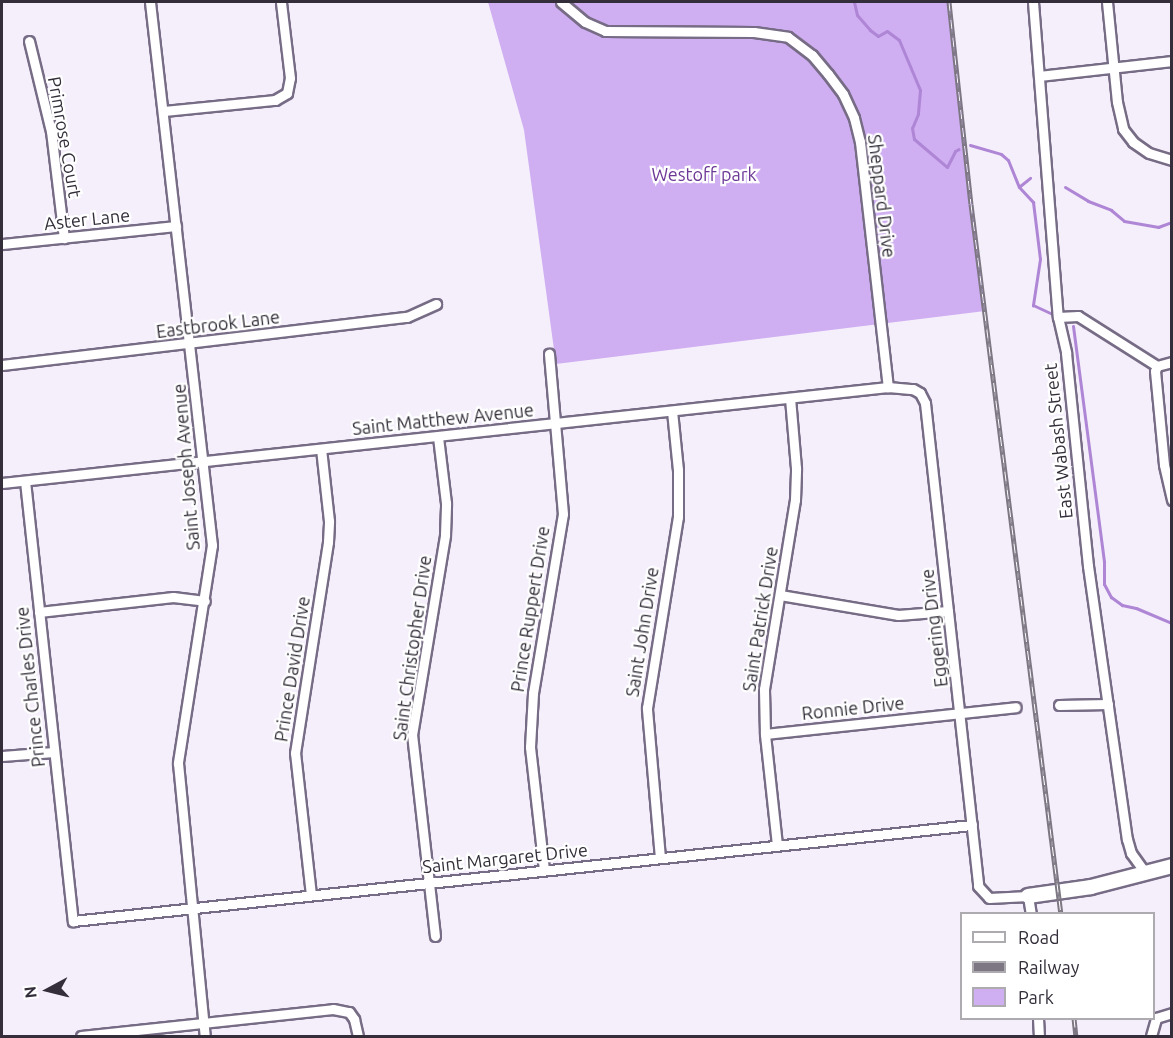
<!DOCTYPE html>
<html>
<head>
<meta charset="utf-8">
<style>
  body { margin:0 }
  #map { position:relative; width:1173px; height:1038px; overflow:hidden; background:#f5effb; font-family:Ubuntu,sans-serif }
  div>[style] { position:absolute }
  .green>* { inset:0; background:#cfaef2 }
  .stream>* { height:3px; margin:-1.5px; padding:0 1.5px; transform-origin:1.5px; border-radius:1.5px; background:#ae86d5 }
  .roads { filter:drop-shadow(2px 0 #776c85) drop-shadow(-2px 0 #776c85) drop-shadow(0 2px #776c85) drop-shadow(0 -2px #776c85) }
  .street>* { height:9px; margin:-4.5px; padding:0 4.5px; transform-origin:4.5px; border-radius:4.5px; background:#fff }
  .secondary>* { height:14px; margin:-7px; padding:0 7px; transform-origin:7px; border-radius:7px; background:#fff }
  .rail>* { height:5px; margin-top:-2.5px; transform-origin:0; background:repeating-linear-gradient(90deg,#fff 0 9px,#7c7782 0 18px); box-sizing:border-box; border-block:2px solid #7c7782 }
  span { translate:-50% -50%; white-space:nowrap; text-align:center; line-height:1.15; -webkit-text-stroke:4.5px #fff; paint-order:stroke }
  .street-label { font-size:18px; color:#332e39 }
  .park-label { font-size:18px; color:#6d3997 }
  .frame { position:absolute; inset:0; border:3px solid #332e39; pointer-events:none }
  .legend { position:absolute; left:960px; top:912px; width:195px; height:108px; box-sizing:border-box; background:#fff; border:2px solid #adabb0; margin:0; padding:8px 10px; list-style:none; font-size:18px; color:#332e39 }
  .legend li { display:flex; align-items:center; gap:12px; height:30px }
  .legend b { width:30px; border:2px solid #adabb0 }
  .north { position:absolute; left:18px; top:960px; width:60px; height:60px; -webkit-text-stroke:4px #fff; paint-order:stroke; rotate:263deg; font-size:16px; font-weight:700; line-height:24px; text-align:center; color:#332e39 }
  .north::after { content:''; display:block; margin:auto; width:21px; height:27px; background:#332e39; clip-path:polygon(50% 0,100% 100%,50% 72%,0 100%) }
</style>
</head>
<body>
<div id="map">
  <div class="green">
    <div style="clip-path:polygon(488px 2px,950px 2px,985px 311px,556px 364px,524px 130px)"></div>
  </div>
  <div class="stream">
    <div style="left:854px;top:2px;width:13px;rotate:77deg"></div>
    <div style="left:857px;top:15px;width:20px;rotate:49deg"></div>
    <div style="left:870px;top:30px;width:10px;rotate:37deg"></div>
    <div style="left:878px;top:36px;width:10px;rotate:-29deg"></div>
    <div style="left:887px;top:31px;width:15px;rotate:37deg"></div>
    <div style="left:899px;top:40px;width:54px;rotate:67.2deg"></div>
    <div style="left:920px;top:90px;width:24px;rotate:95deg"></div>
    <div style="left:918px;top:114px;width:15px;rotate:113deg"></div>
    <div style="left:912px;top:128px;width:11px;rotate:80deg"></div>
    <div style="left:914px;top:139px;width:43px;rotate:40.3deg"></div>
    <div style="left:947px;top:167px;width:18px;rotate:-63deg"></div>
    <div style="left:955px;top:151px;width:4px;rotate:-27deg"></div>
    <div style="left:970px;top:145px;width:32px;rotate:16deg"></div>
    <div style="left:1001px;top:154px;width:9px;rotate:41deg"></div>
    <div style="left:1008px;top:160px;width:29px;rotate:68deg"></div>
    <div style="left:1019px;top:187px;width:21px;rotate:47deg"></div>
    <div style="left:1033px;top:202px;width:57px;rotate:83deg"></div>
    <div style="left:1040px;top:259px;width:47px;rotate:98.7deg"></div>
    <div style="left:1033px;top:305px;width:26px;rotate:25deg"></div>
    <div style="left:1020px;top:186px;width:13px;rotate:-39deg"></div>
    <div style="left:1065px;top:187px;width:27px;rotate:31deg"></div>
    <div style="left:1088px;top:201px;width:25px;rotate:21deg"></div>
    <div style="left:1111px;top:210px;width:17px;rotate:40deg"></div>
    <div style="left:1124px;top:221px;width:35px;rotate:10deg"></div>
    <div style="left:1158px;top:227px;width:15px;rotate:-20deg"></div>
    <div style="left:1073px;top:326px;width:238px;rotate:82.5deg"></div>
    <div style="left:1104px;top:562px;width:22px;rotate:90deg"></div>
    <div style="left:1104px;top:584px;width:15px;rotate:62deg"></div>
    <div style="left:1111px;top:597px;width:14px;rotate:36deg"></div>
    <div style="left:1122px;top:605px;width:14px;rotate:12deg"></div>
    <div style="left:1136px;top:608px;width:39px;rotate:23deg"></div>
  </div>
  <div class="roads">
    <div class="street">
      <div style="left:150px;top:2px;width:547px;rotate:83.49deg"></div>
      <div style="left:212px;top:545px;width:221px;rotate:98.9deg"></div>
      <div style="left:178px;top:763px;width:274px;rotate:84.4deg"></div>
      <div style="left:561px;top:2px;width:31px;rotate:40deg"></div>
      <div style="left:585px;top:22px;width:22px;rotate:24deg"></div>
      <div style="left:605px;top:31px;width:149px;rotate:0.4deg"></div>
      <div style="left:754px;top:32px;width:34px;rotate:8deg"></div>
      <div style="left:788px;top:37px;width:30px;rotate:37deg"></div>
      <div style="left:812px;top:55px;width:25px;rotate:50deg"></div>
      <div style="left:828px;top:74px;width:25px;rotate:53deg"></div>
      <div style="left:843px;top:94px;width:26px;rotate:65deg"></div>
      <div style="left:854px;top:118px;width:25px;rotate:76deg"></div>
      <div style="left:860px;top:142px;width:247px;rotate:83.5deg"></div>
      <div style="left:1033px;top:2px;width:316px;rotate:85.5deg"></div>
      <div style="left:1058px;top:317px;width:37px;rotate:77deg"></div>
      <div style="left:1066px;top:353px;width:214px;rotate:84.1deg"></div>
      <div style="left:1088px;top:566px;width:276px;rotate:81.9deg"></div>
      <div style="left:1127px;top:839px;width:15px;rotate:74deg"></div>
      <div style="left:1131px;top:853px;width:22px;rotate:54deg"></div>
      <div style="left:1107px;top:2px;width:100px;rotate:84.3deg"></div>
      <div style="left:1117px;top:102px;width:28px;rotate:77deg"></div>
      <div style="left:1123px;top:129px;width:16px;rotate:52deg"></div>
      <div style="left:1133px;top:142px;width:19px;rotate:35deg"></div>
      <div style="left:1149px;top:153px;width:24px;rotate:17deg"></div>
      <div style="left:29px;top:41px;width:93px;rotate:76.3deg"></div>
      <div style="left:51px;top:131px;width:108px;rotate:83.1deg"></div>
      <div style="left:1039px;top:76px;width:134px;rotate:-6.4deg"></div>
      <div style="left:164px;top:111px;width:112px;rotate:-5.7deg"></div>
      <div style="left:275px;top:100px;width:14px;rotate:-30deg"></div>
      <div style="left:287px;top:93px;width:15px;rotate:-79deg"></div>
      <div style="left:290px;top:78px;width:77px;rotate:-96.8deg"></div>
      <div style="left:2px;top:244px;width:175px;rotate:-5.9deg"></div>
      <div style="left:1058px;top:317px;width:20px;rotate:-3deg"></div>
      <div style="left:1078px;top:316px;width:93px;rotate:32.3deg"></div>
      <div style="left:2px;top:365px;width:408px;rotate:-6.8deg"></div>
      <div style="left:407px;top:317px;width:32px;rotate:-24deg"></div>
      <div style="left:1157px;top:366px;width:5px;rotate:112deg"></div>
      <div style="left:1155px;top:371px;width:94px;rotate:84.5deg"></div>
      <div style="left:1164px;top:465px;width:36px;rotate:77deg"></div>
      <div style="left:1157px;top:366px;width:16px;rotate:-15deg"></div>
      <div style="left:25px;top:481px;width:443px;rotate:83.8deg"></div>
      <div style="left:73px;top:921px;width:904px;rotate:-6.1deg"></div>
      <div style="left:2px;top:483px;width:891px;rotate:-6.18deg"></div>
      <div style="left:888px;top:387px;width:25px;rotate:5deg"></div>
      <div style="left:913px;top:389px;width:8px;rotate:30deg"></div>
      <div style="left:920px;top:393px;width:11px;rotate:63deg"></div>
      <div style="left:925px;top:403px;width:486px;rotate:83.7deg"></div>
      <div style="left:978px;top:886px;width:16px;rotate:47deg"></div>
      <div style="left:989px;top:898px;width:39px;rotate:-3deg"></div>
      <div style="left:1028px;top:896px;width:18px;rotate:81deg"></div>
      <div style="left:780px;top:595px;width:120px;rotate:9.6deg"></div>
      <div style="left:898px;top:615px;width:50px;rotate:-4.6deg"></div>
      <div style="left:39px;top:612px;width:135px;rotate:-6.4deg"></div>
      <div style="left:173px;top:597px;width:32px;rotate:7deg"></div>
      <div style="left:1059px;top:705px;width:49px;rotate:-1.2deg"></div>
      <div style="left:765px;top:734px;width:252px;rotate:-6.1deg"></div>
      <div style="left:2px;top:756px;width:52px;rotate:-4.4deg"></div>
      <div style="left:777px;top:845px;width:112px;rotate:-96.2deg"></div>
      <div style="left:765px;top:734px;width:45px;rotate:-91.3deg"></div>
      <div style="left:764px;top:689px;width:192px;rotate:-80.7deg"></div>
      <div style="left:795px;top:500px;width:32px;rotate:-88deg"></div>
      <div style="left:796px;top:468px;width:70px;rotate:-94.9deg"></div>
      <div style="left:660px;top:858px;width:151px;rotate:-95deg"></div>
      <div style="left:647px;top:708px;width:193px;rotate:-80.8deg"></div>
      <div style="left:678px;top:517px;width:47px;rotate:-90deg"></div>
      <div style="left:678px;top:470px;width:59px;rotate:-95.8deg"></div>
      <div style="left:544px;top:870px;width:124px;rotate:-96.5deg"></div>
      <div style="left:530px;top:747px;width:54px;rotate:-86.8deg"></div>
      <div style="left:533px;top:693px;width:181px;rotate:-80.5deg"></div>
      <div style="left:563px;top:514px;width:161px;rotate:-95deg"></div>
      <div style="left:311px;top:895px;width:143px;rotate:-96.4deg"></div>
      <div style="left:295px;top:753px;width:214px;rotate:-81.1deg"></div>
      <div style="left:328px;top:542px;width:21px;rotate:-87deg"></div>
      <div style="left:329px;top:521px;width:72px;rotate:-96.3deg"></div>
      <div style="left:435px;top:936px;width:202px;rotate:-96.5deg"></div>
      <div style="left:412px;top:735px;width:203px;rotate:-80.6deg"></div>
      <div style="left:445px;top:535px;width:32px;rotate:-88deg"></div>
      <div style="left:446px;top:503px;width:66px;rotate:-96.9deg"></div>
      <div style="left:1038px;top:1018px;width:18px;rotate:87deg"></div>
      <div style="left:81px;top:1036px;width:253px;rotate:-6.1deg"></div>
      <div style="left:333px;top:1009px;width:16px;rotate:11deg"></div>
      <div style="left:349px;top:1012px;width:9px;rotate:54deg"></div>
      <div style="left:354px;top:1019px;width:17px;rotate:77deg"></div>
      <div style="left:1151px;top:1036px;width:19px;rotate:-74deg"></div>
      <div style="left:1156px;top:1018px;width:17px;rotate:-17deg"></div>
    </div>
    <div class="secondary">
      <div style="left:1028px;top:896px;width:64px;rotate:-8.1deg"></div>
      <div style="left:1091px;top:887px;width:84px;rotate:-14.5deg"></div>
    </div>
  </div>
  <div class="rail">
    <div style="left:949px;top:2px;width:203px;rotate:83.8deg"></div>
    <div style="left:971px;top:204px;width:716px;rotate:82.78deg"></div>
    <div style="left:1074px;top:1018px;width:18px;rotate:84deg"></div>
  </div>
  <div class="street-label">
    <span style="left:65px;top:137px;rotate:80deg">Primrose Court</span>
    <span style="left:882px;top:196px;rotate:83deg">Sheppard Drive</span>
    <span style="left:87px;top:219px;rotate:-6deg">Aster Lane</span>
    <span style="left:218px;top:324px;rotate:-7deg">Eastbrook Lane</span>
    <span style="left:443px;top:419px;rotate:-6deg">Saint Matthew Avenue</span>
    <span style="left:1058px;top:441px;rotate:-96deg">East Wabash Street</span>
    <span style="left:186px;top:467px;rotate:-95deg">Saint Joseph Avenue</span>
    <span style="left:530px;top:609px;rotate:-81deg">Prince Ruppert Drive</span>
    <span style="left:760px;top:619px;rotate:-81deg">Saint Patrick Drive</span>
    <span style="left:934px;top:628px;rotate:-97deg">Eggering Drive</span>
    <span style="left:642px;top:632px;rotate:-81deg">Saint John Drive</span>
    <span style="left:412px;top:648px;rotate:-82deg">Saint Christopher Drive</span>
    <span style="left:292px;top:669px;rotate:-81deg">Prince David Drive</span>
    <span style="left:30px;top:687px;rotate:-96deg">Prince Charles Drive</span>
    <span style="left:853px;top:708px;rotate:-6deg">Ronnie Drive</span>
    <span style="left:505px;top:858px;rotate:-6deg">Saint Margaret Drive</span>
  </div>
  <div class="park-label">
    <span style="left:704px;top:174px">Westoff park</span>
  </div>
  <div class="frame"></div>
  <ul class="legend">
  <li><b style="height:8px;background:#fff"></b>Road</li>
  <li><b style="height:8px;background:#7c7782"></b>Railway</li>
  <li><b style="height:16px;background:#cfaef2"></b>Park</li>
  </ul>
  <div class="north">N</div>
</div>
</body>
</html>
